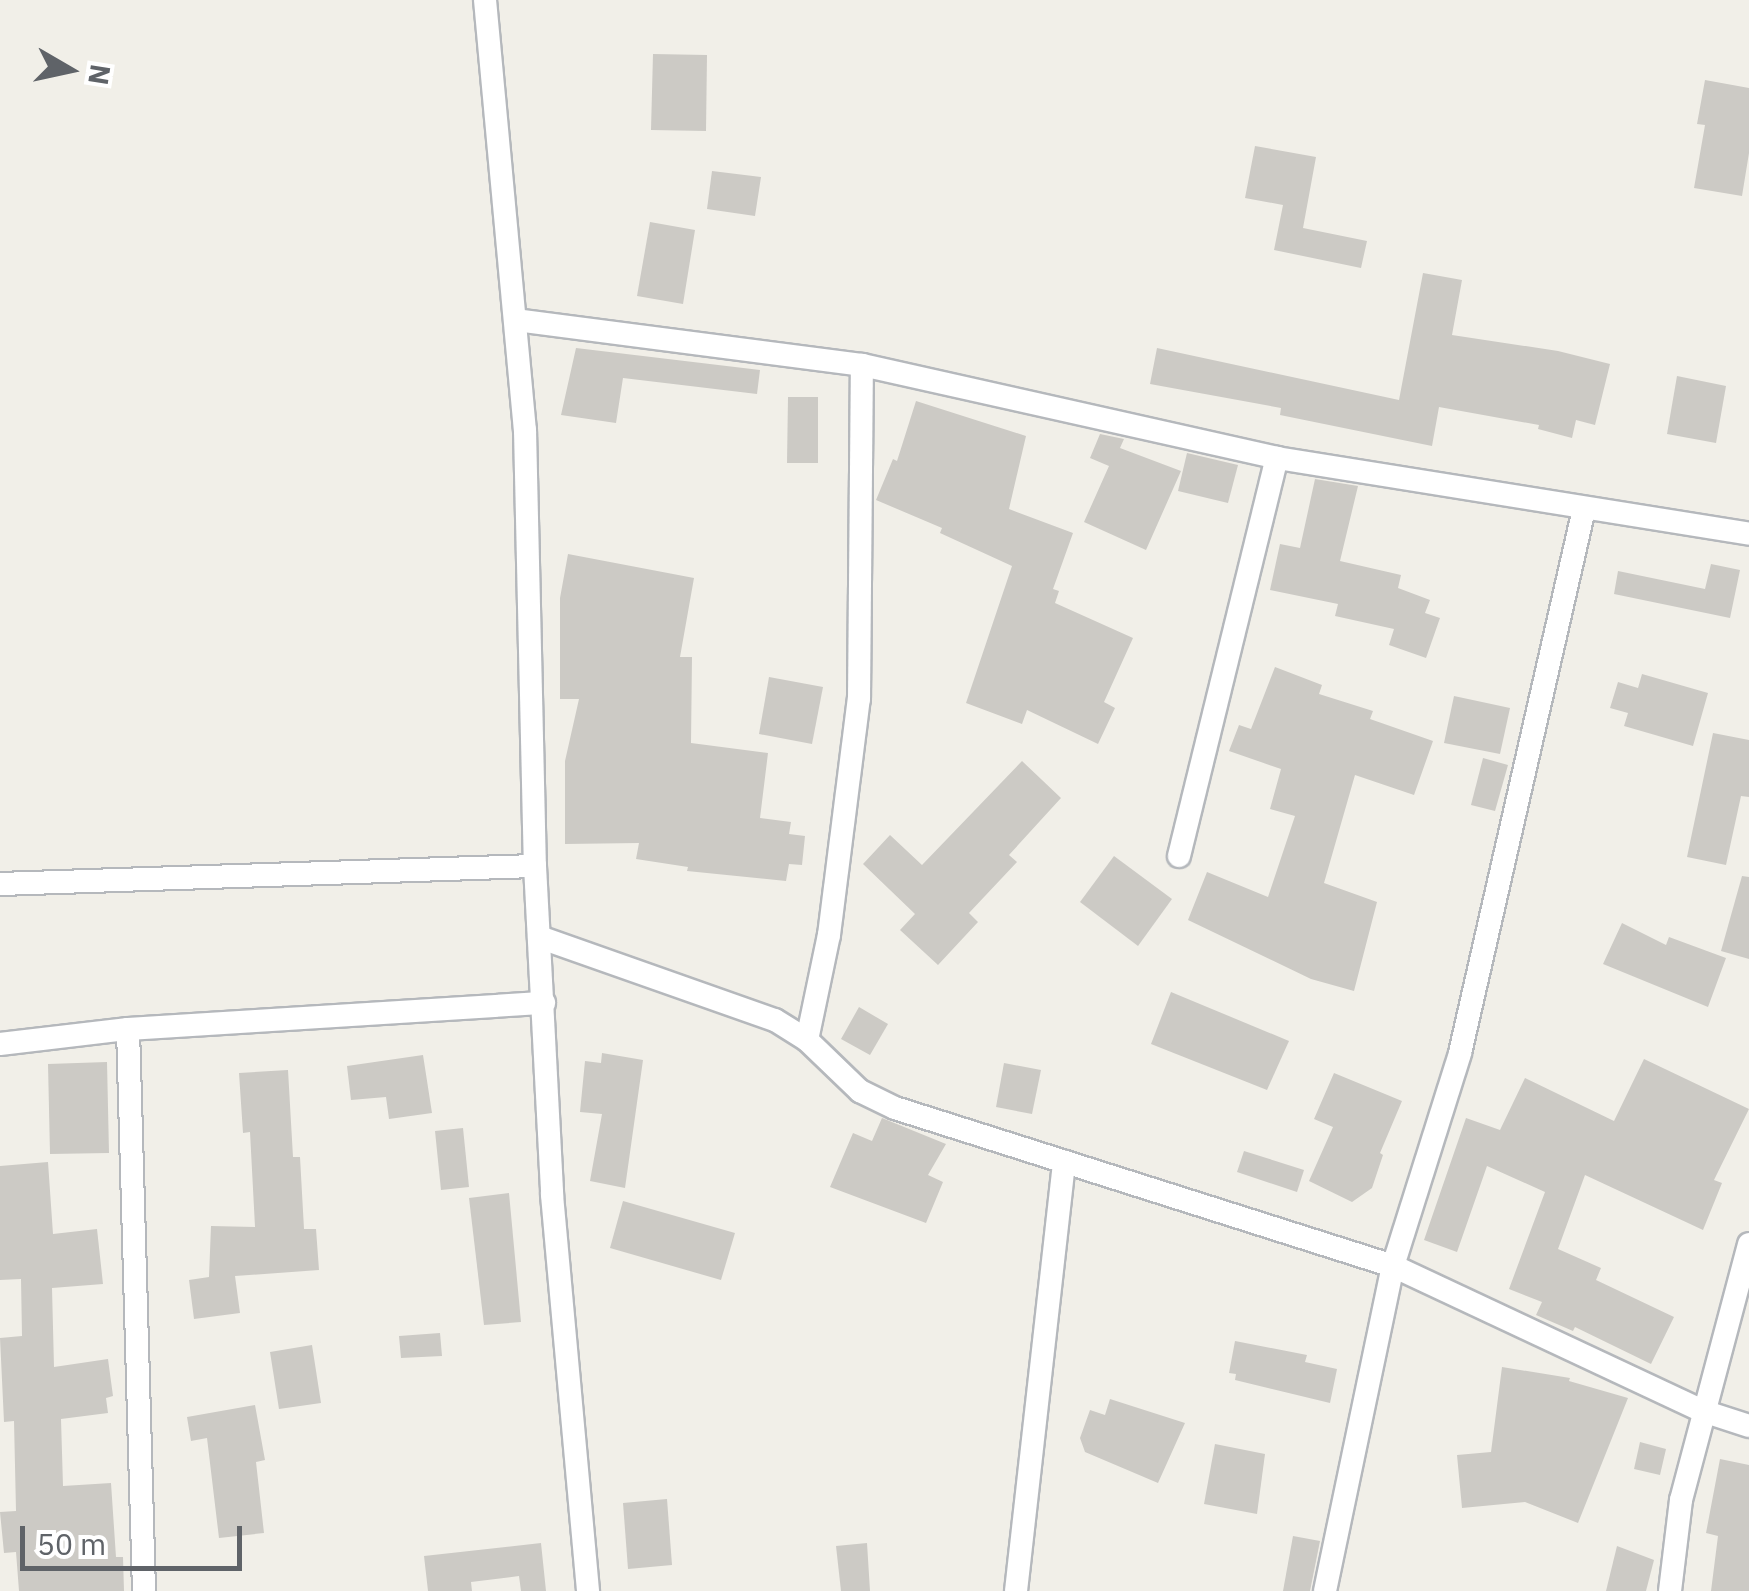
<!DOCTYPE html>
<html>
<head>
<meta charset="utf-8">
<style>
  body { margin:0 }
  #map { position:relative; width:1749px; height:1591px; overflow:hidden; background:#f1efe8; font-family:"IBM Plex Sans",sans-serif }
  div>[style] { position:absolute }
  .building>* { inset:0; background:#cccac5 }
  .roads { filter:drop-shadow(2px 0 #b5b8bc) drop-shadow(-2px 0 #b5b8bc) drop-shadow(0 2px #b5b8bc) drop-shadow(0 -2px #b5b8bc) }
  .minor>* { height:22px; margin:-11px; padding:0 11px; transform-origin:11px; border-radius:11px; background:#fff }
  span { translate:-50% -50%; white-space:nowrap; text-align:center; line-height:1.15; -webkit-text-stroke:10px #fff; paint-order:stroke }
  .north { position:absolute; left:20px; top:20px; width:100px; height:100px; -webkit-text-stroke:8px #fff; paint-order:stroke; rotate:99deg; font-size:28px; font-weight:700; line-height:40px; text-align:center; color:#5f6368 }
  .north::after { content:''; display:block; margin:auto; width:35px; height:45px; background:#5f6368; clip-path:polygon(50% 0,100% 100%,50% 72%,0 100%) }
  .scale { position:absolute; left:20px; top:1526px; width:222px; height:45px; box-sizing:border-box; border:5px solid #5f6368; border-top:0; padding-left:12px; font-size:30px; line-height:35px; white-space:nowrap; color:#5f6368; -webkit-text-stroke:8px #fff; paint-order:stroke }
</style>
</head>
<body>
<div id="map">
  <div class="building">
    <div style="clip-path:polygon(653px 54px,707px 55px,706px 131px,651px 130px)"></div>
    <div style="clip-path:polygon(1705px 80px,1749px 88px,1749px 153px,1742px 196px,1694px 188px,1705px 125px,1697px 124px)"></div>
    <div style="clip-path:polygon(1255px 146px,1316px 157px,1303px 228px,1367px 241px,1361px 268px,1274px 250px,1283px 205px,1245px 198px)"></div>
    <div style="clip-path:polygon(712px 171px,761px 177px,755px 216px,707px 209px)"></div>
    <div style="clip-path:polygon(650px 222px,695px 230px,683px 304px,637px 296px)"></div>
    <div style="clip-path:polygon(1423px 273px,1462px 280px,1452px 335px,1558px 351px,1610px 364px,1595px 425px,1576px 420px,1572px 438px,1538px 429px,1539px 425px,1439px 407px,1432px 446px,1280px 415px,1281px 408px,1150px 384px,1157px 348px,1399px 400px)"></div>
    <div style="clip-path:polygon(576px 348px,760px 370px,757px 394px,623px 378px,616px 423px,561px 415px)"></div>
    <div style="clip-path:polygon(1677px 376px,1726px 386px,1716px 443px,1667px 434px)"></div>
    <div style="clip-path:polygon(788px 397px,818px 397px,818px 463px,787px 463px)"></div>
    <div style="clip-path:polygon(916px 401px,1026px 436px,1009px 509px,1073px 533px,1053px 589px,1059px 591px,1055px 603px,1133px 638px,1104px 702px,1115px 708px,1098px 744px,1027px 710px,1022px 724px,966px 703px,1012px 566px,940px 533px,942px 528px,876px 500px,893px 459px,897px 461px)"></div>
    <div style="clip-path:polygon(1100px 434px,1124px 439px,1120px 448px,1181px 471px,1146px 550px,1084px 522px,1109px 466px,1090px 458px)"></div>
    <div style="clip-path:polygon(1187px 453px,1238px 465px,1228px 503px,1178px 491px)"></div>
    <div style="clip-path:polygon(1315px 479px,1358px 486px,1340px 561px,1401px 575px,1398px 588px,1430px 600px,1425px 613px,1440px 618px,1426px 658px,1389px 645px,1394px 629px,1335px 616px,1338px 604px,1270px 590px,1280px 544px,1300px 548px)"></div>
    <div style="clip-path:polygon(568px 554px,694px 578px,680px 657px,692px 657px,691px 743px,768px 753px,760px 818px,791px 822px,789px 834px,805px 836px,802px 865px,789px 864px,786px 881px,687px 871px,688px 867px,636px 859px,639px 843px,565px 844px,565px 761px,579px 699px,560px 699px,560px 598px)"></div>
    <div style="clip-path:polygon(1711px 564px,1740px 570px,1730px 618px,1614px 594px,1618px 571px,1705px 589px)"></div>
    <div style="clip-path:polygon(1275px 667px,1322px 685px,1319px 694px,1373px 711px,1370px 719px,1433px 741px,1414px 795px,1355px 775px,1324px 883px,1377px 902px,1354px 991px,1311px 979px,1188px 920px,1207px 872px,1268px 897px,1295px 816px,1270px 809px,1281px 769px,1229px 751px,1239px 725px,1251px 729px)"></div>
    <div style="clip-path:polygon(1642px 674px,1708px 693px,1693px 746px,1624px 726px,1628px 713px,1610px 708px,1618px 682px,1638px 688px)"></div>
    <div style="clip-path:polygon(769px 677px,823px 687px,812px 744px,759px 734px)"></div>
    <div style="clip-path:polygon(1454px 696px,1510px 708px,1500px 754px,1444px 743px)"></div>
    <div style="clip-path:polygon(1713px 733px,1749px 740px,1749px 797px,1741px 796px,1726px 865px,1687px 857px)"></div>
    <div style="clip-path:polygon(1483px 758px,1508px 765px,1495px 811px,1471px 805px)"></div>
    <div style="clip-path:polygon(1022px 761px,1061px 798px,1009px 855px,1017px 862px,969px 913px,978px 922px,938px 965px,900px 930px,915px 914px,863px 864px,890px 835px,922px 865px)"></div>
    <div style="clip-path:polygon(1114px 856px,1172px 899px,1138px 946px,1080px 902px)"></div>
    <div style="clip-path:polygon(1742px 876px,1749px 877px,1749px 959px,1721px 951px)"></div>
    <div style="clip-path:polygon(1622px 923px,1666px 945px,1669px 937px,1726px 958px,1708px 1007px,1603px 964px)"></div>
    <div style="clip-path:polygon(1171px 992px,1289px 1041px,1267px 1090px,1151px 1044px)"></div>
    <div style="clip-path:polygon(859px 1007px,888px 1024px,870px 1055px,841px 1039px)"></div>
    <div style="clip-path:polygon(602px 1053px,643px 1060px,625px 1188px,590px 1181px,602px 1114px,580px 1112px,585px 1061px,601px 1063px)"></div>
    <div style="clip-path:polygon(423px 1055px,432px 1113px,389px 1119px,386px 1097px,351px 1100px,347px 1066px)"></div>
    <div style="clip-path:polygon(1644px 1059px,1749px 1109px,1714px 1180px,1722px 1183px,1703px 1230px,1585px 1175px,1558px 1249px,1601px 1268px,1596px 1280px,1674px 1317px,1651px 1364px,1575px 1327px,1573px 1331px,1536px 1315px,1542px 1302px,1509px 1289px,1545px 1192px,1487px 1166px,1457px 1252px,1424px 1240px,1466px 1118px,1500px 1130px,1525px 1078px,1614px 1121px)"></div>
    <div style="clip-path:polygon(107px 1062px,109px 1153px,50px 1154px,48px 1064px)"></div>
    <div style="clip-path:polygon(1004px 1063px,1041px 1070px,1032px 1114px,996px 1107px)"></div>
    <div style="clip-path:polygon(288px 1070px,293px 1157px,300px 1157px,304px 1229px,316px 1229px,319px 1270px,235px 1276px,240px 1313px,194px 1319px,189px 1280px,209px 1277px,211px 1226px,255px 1227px,250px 1132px,243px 1133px,239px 1073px)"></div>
    <div style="clip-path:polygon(1334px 1073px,1402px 1101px,1380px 1153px,1383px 1155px,1372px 1188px,1352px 1202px,1309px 1181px,1333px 1127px,1314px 1119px)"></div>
    <div style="clip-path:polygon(882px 1118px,946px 1144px,928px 1175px,943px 1182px,926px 1223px,830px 1187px,853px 1133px,872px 1141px)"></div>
    <div style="clip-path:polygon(463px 1128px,469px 1187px,441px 1190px,435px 1131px)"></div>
    <div style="clip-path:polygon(1244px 1151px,1304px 1170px,1297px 1192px,1237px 1172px)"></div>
    <div style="clip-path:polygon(48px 1162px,53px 1234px,97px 1229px,103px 1284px,52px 1288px,54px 1367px,108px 1359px,113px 1396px,106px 1398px,108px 1413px,61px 1419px,63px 1486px,111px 1483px,116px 1557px,123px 1557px,124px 1591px,19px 1591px,16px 1552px,4px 1553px,0 1512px,16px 1511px,14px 1421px,4px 1422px,0 1338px,22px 1336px,21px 1279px,0 1280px,0 1166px)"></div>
    <div style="clip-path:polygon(509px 1193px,521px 1322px,484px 1325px,469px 1198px)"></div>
    <div style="clip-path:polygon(623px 1201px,735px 1233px,721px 1280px,610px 1248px)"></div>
    <div style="clip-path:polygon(440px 1333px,442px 1356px,401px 1358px,399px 1336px)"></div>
    <div style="clip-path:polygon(1235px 1341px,1307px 1355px,1305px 1362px,1337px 1369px,1330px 1403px,1235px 1380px,1236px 1374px,1229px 1373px)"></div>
    <div style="clip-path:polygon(312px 1345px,321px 1403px,279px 1409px,270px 1352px)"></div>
    <div style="clip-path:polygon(1502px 1367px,1570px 1378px,1569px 1381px,1628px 1398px,1578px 1523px,1525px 1502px,1462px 1508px,1457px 1455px,1491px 1452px)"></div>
    <div style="clip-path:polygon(1110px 1399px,1185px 1423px,1158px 1483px,1085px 1452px,1080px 1438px,1090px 1410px,1105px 1415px)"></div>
    <div style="clip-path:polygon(255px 1405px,265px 1460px,256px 1462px,264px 1533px,219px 1538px,207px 1438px,191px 1441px,187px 1417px)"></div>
    <div style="clip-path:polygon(1640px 1442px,1666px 1449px,1660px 1475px,1634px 1469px)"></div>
    <div style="clip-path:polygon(1215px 1444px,1265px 1454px,1257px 1514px,1204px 1504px)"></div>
    <div style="clip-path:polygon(1720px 1459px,1749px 1465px,1749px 1591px,1711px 1591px,1718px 1536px,1706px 1533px)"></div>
    <div style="clip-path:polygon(667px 1499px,672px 1565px,628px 1569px,623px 1503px)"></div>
    <div style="clip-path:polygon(1293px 1536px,1320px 1541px,1310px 1591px,1283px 1591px)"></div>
    <div style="clip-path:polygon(541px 1543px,546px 1591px,521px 1591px,519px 1576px,471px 1582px,472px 1591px,428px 1591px,424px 1556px)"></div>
    <div style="clip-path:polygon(867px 1543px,870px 1591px,841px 1591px,836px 1546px)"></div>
    <div style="clip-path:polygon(1617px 1546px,1654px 1560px,1646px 1591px,1606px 1591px)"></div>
  </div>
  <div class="roads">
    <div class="minor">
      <div style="left:485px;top:0;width:432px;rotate:84.7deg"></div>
      <div style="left:525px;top:430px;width:436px;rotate:88.7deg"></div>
      <div style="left:535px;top:866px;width:329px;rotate:87deg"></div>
      <div style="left:552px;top:1195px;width:398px;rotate:84.8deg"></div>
      <div style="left:516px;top:320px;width:349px;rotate:7.4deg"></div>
      <div style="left:862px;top:365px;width:425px;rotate:12.6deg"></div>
      <div style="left:1277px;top:458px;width:478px;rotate:9.1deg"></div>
      <div style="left:1179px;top:856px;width:410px;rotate:-76.2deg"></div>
      <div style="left:0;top:884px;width:535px;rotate:-1.93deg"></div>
      <div style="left:539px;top:937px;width:250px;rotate:19.4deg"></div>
      <div style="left:775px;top:1020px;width:38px;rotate:32deg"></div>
      <div style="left:807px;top:1040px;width:74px;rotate:43.9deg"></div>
      <div style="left:860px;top:1091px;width:39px;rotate:26deg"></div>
      <div style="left:895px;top:1108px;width:522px;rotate:17.6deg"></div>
      <div style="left:1393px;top:1266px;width:342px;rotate:25.1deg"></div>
      <div style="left:1703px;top:1411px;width:48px;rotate:18.1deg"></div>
      <div style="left:128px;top:1029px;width:562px;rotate:88.37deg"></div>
      <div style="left:807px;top:1040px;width:107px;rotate:-78.2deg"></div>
      <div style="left:829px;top:935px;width:238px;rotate:-82.8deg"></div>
      <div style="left:859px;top:699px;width:334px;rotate:-89.5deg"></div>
      <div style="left:0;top:1044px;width:129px;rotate:-6.7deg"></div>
      <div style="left:128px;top:1029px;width:417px;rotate:-3.6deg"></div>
      <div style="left:1016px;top:1591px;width:432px;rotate:-83.6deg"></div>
      <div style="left:1325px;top:1591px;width:332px;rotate:-78.2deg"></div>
      <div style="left:1393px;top:1266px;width:223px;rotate:-72.5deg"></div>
      <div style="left:1460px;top:1053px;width:558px;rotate:-77.16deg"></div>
      <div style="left:1670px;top:1591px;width:92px;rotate:-83.1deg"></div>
      <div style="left:1681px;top:1500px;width:265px;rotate:-75.1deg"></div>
    </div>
  </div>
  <div class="north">N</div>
  <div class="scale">50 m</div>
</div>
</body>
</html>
